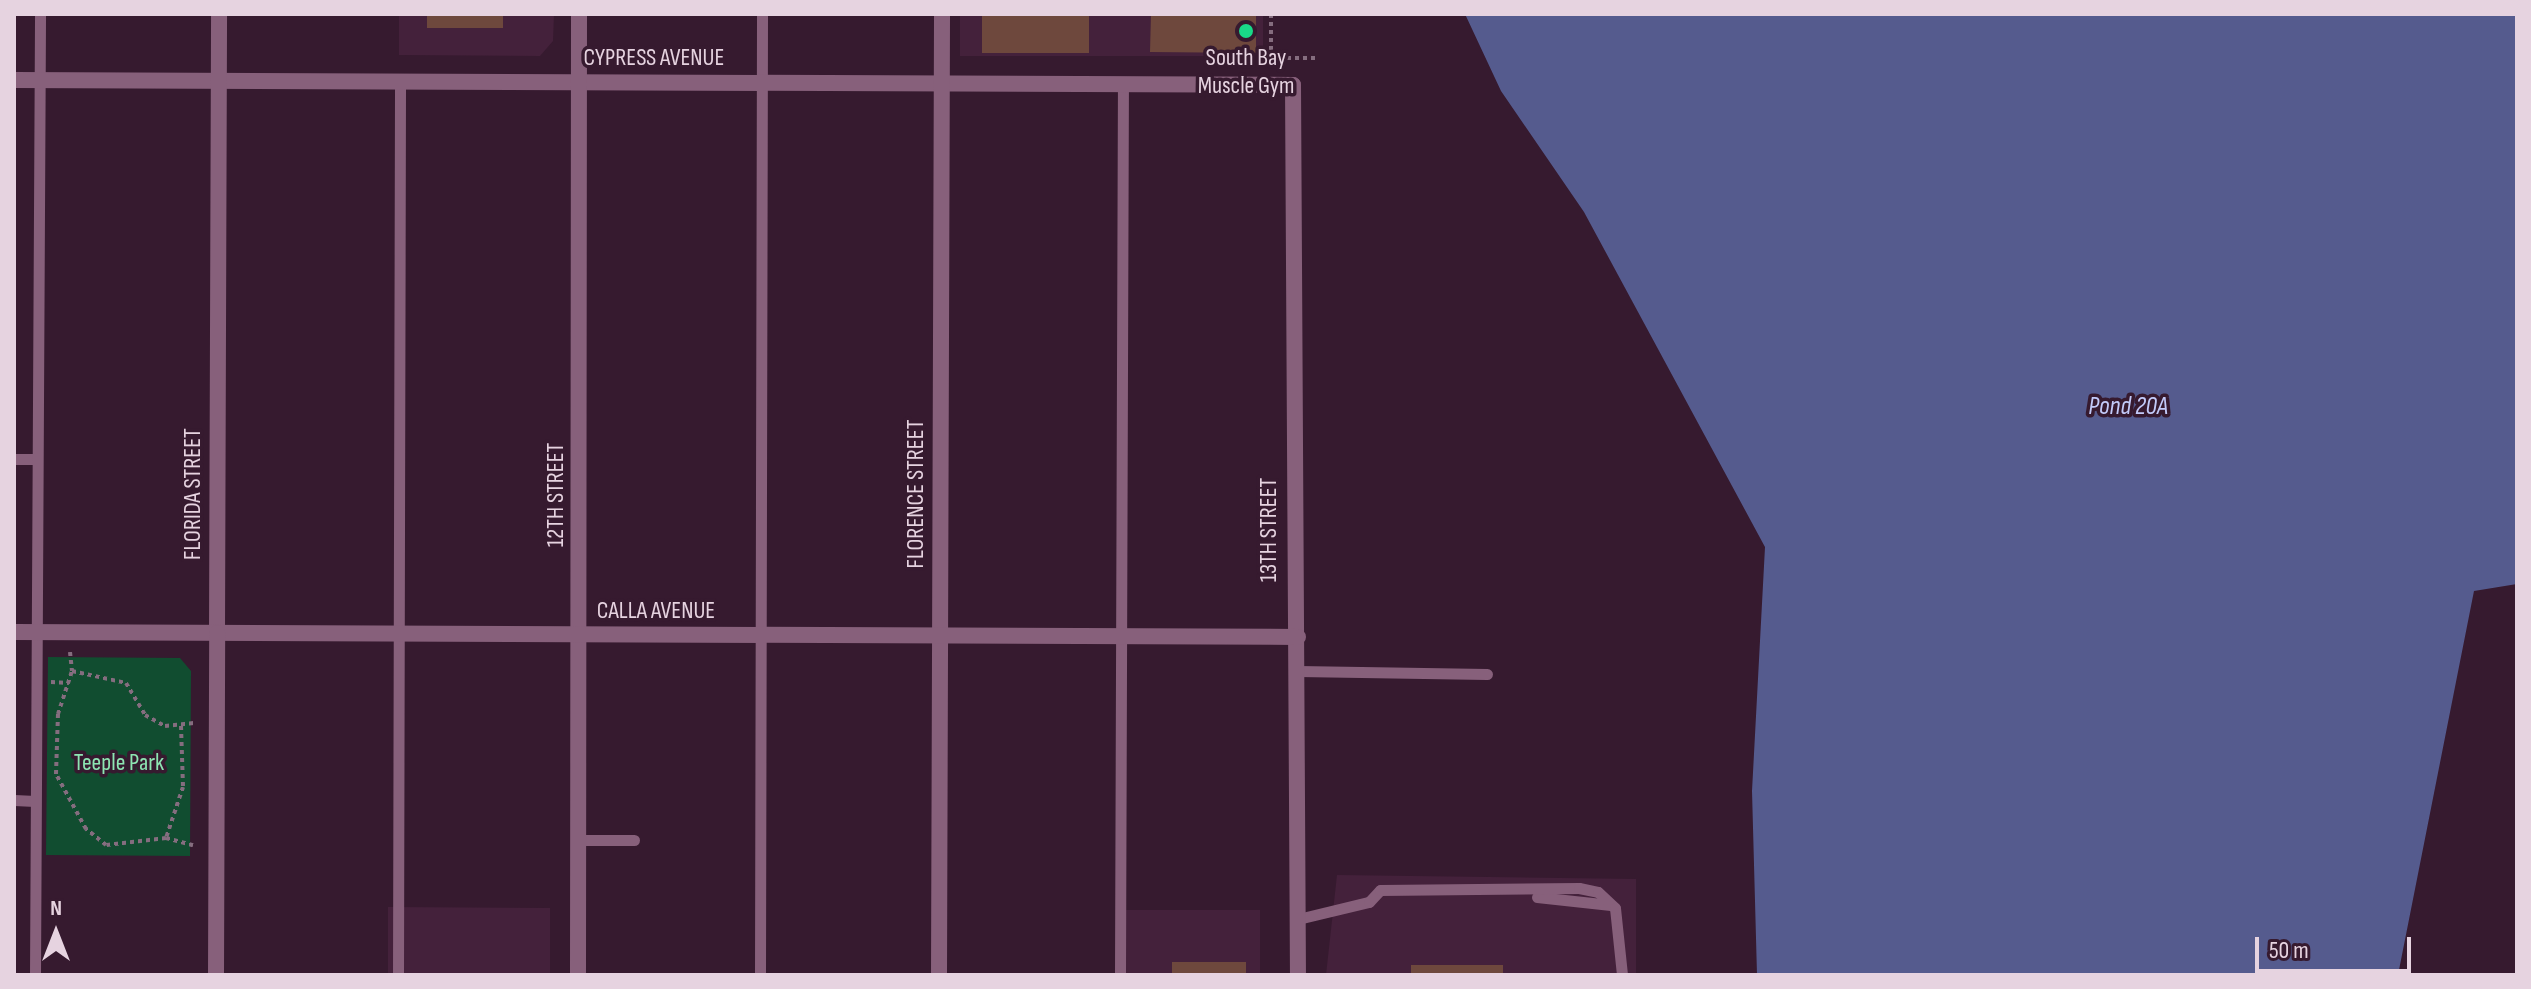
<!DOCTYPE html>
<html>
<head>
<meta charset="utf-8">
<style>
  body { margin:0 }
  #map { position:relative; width:2531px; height:989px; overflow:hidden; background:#361a2f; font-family:"Sofia Sans Condensed",sans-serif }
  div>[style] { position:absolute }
  .built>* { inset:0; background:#44213b }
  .green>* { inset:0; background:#114d30 }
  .water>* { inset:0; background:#555b8e }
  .building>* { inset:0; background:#6e483d }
  .path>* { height:4px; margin-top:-2px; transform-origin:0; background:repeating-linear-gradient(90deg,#856d7f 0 4px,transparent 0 8px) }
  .service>* { height:11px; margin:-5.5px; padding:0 5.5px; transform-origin:5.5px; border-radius:5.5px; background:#87607b }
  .minor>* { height:16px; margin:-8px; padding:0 8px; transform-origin:8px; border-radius:8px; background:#87607b }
  .tertiary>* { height:16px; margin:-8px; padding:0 8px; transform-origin:8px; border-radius:8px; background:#87607b }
  .dots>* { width:22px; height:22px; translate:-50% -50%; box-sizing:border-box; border:4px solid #361a2f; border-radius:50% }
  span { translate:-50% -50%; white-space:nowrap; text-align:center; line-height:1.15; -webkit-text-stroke:7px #361a2f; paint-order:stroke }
  .street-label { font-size:24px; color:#e6d3e0 }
  .poi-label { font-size:24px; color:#e6d3e0 }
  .park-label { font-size:24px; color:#8de5b2 }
  .water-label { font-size:26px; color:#c2caf9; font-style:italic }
  .frame { position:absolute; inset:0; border:16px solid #e6d3e0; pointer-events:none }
  .north { position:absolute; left:16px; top:893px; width:80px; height:80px; -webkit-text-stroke:6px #361a2f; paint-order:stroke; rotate:0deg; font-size:22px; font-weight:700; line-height:32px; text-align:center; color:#e6d3e0 }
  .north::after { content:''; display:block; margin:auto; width:28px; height:36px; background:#e6d3e0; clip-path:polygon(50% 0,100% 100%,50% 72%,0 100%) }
  .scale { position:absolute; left:2255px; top:937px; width:156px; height:36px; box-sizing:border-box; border:4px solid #e6d3e0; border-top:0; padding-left:10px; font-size:24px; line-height:28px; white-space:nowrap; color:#e6d3e0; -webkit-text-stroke:6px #361a2f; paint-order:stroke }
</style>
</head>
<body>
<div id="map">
  <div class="built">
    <div style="clip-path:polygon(399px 14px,554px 14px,553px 41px,540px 56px,399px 55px)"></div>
    <div style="clip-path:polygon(960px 14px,1263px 14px,1263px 56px,960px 56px)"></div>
    <div style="clip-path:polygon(1337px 875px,1636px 879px,1636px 975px,1326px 975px)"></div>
    <div style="clip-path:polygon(388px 907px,550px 908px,550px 975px,388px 975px)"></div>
    <div style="clip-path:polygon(1125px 910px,1260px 910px,1260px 975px,1125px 975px)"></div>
  </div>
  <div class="green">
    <div style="clip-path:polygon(48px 657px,180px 658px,191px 671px,190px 856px,46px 855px)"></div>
  </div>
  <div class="water">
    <div style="clip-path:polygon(1465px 14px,2517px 14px,2517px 584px,2474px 591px,2398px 975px,1757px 975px,1752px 791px,1765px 547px,1584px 212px,1501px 91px)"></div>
  </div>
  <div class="building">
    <div style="clip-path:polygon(427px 14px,503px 14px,503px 28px,427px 28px)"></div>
    <div style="clip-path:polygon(982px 14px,1089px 14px,1089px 53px,982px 53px)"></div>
    <div style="clip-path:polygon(1151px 14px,1256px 14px,1256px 53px,1150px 52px)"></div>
    <div style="clip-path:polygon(1172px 962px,1246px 962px,1246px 975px,1172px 975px)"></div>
    <div style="clip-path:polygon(1411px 965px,1503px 965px,1503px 975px,1411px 975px)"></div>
  </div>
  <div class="path">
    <div style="left:1271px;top:14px;width:54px;rotate:90deg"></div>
    <div style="left:1271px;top:58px;width:48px"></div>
    <div style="left:70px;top:652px;width:19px;rotate:84deg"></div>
    <div style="left:51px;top:682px;width:18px;rotate:3deg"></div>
    <div style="left:181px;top:726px;width:61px;rotate:88.1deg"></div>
    <div style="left:183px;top:787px;width:54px;rotate:108.4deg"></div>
    <div style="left:166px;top:838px;width:60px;rotate:173.3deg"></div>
    <div style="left:106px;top:845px;width:26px;rotate:-141deg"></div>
    <div style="left:86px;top:829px;width:63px;rotate:-118.6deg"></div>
    <div style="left:56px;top:774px;width:60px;rotate:-88.1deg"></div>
    <div style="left:58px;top:714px;width:45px;rotate:-72deg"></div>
    <div style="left:72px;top:671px;width:55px;rotate:12.5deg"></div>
    <div style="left:126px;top:683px;width:37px;rotate:59deg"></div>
    <div style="left:145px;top:715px;width:23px;rotate:29deg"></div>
    <div style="left:165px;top:726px;width:29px;rotate:-6deg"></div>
    <div style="left:166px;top:838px;width:28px;rotate:15deg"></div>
  </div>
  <div class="service">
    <div style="left:14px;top:459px;width:23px"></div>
    <div style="left:1298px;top:671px;width:189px;rotate:0.9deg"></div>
    <div style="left:14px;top:800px;width:21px;rotate:3deg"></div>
    <div style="left:579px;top:840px;width:55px"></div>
    <div style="left:1537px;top:897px;width:74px;rotate:6.2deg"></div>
    <div style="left:1298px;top:919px;width:73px;rotate:-13.5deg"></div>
    <div style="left:1369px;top:902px;width:16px;rotate:-47deg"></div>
    <div style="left:1380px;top:890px;width:199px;rotate:-0.6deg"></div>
    <div style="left:1579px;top:888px;width:19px;rotate:12deg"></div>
    <div style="left:1598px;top:892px;width:23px;rotate:43deg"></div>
    <div style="left:1615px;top:908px;width:67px;rotate:84deg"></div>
    <div style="left:35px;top:975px;width:961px;rotate:-89.7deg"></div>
    <div style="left:398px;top:975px;width:893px;rotate:-89.87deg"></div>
    <div style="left:760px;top:975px;width:961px;rotate:-89.88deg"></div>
    <div style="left:1120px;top:975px;width:891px;rotate:-89.81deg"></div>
  </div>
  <div class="minor">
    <div style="left:14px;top:80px;width:1279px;rotate:0.22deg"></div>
    <div style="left:217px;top:633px;width:619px;rotate:-89.81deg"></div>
    <div style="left:578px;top:975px;width:961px;rotate:-89.94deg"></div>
    <div style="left:939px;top:975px;width:961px;rotate:-89.82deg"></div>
  </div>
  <div class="tertiary">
    <div style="left:1293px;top:85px;width:890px;rotate:89.68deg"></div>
    <div style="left:14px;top:632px;width:1284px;rotate:0.22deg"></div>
    <div style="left:216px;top:975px;width:342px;rotate:-89.8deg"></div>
  </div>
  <div class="dots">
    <div style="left:1246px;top:31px;background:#19d988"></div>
  </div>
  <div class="street-label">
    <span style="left:654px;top:58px">CYPRESS AVENUE</span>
    <span style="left:193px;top:494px;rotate:-90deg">FLORIDA STREET</span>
    <span style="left:916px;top:494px;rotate:-90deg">FLORENCE STREET</span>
    <span style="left:556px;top:495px;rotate:-90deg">12TH STREET</span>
    <span style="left:1269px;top:530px;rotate:-90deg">13TH STREET</span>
    <span style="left:656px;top:611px">CALLA AVENUE</span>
  </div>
  <div class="poi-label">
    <span style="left:1246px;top:72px">South Bay<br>Muscle Gym</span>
  </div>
  <div class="park-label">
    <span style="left:119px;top:763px">Teeple Park</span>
  </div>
  <div class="water-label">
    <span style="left:2128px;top:407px">Pond 20A</span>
  </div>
  <div class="frame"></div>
  <div class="north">N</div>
  <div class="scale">50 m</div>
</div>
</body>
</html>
